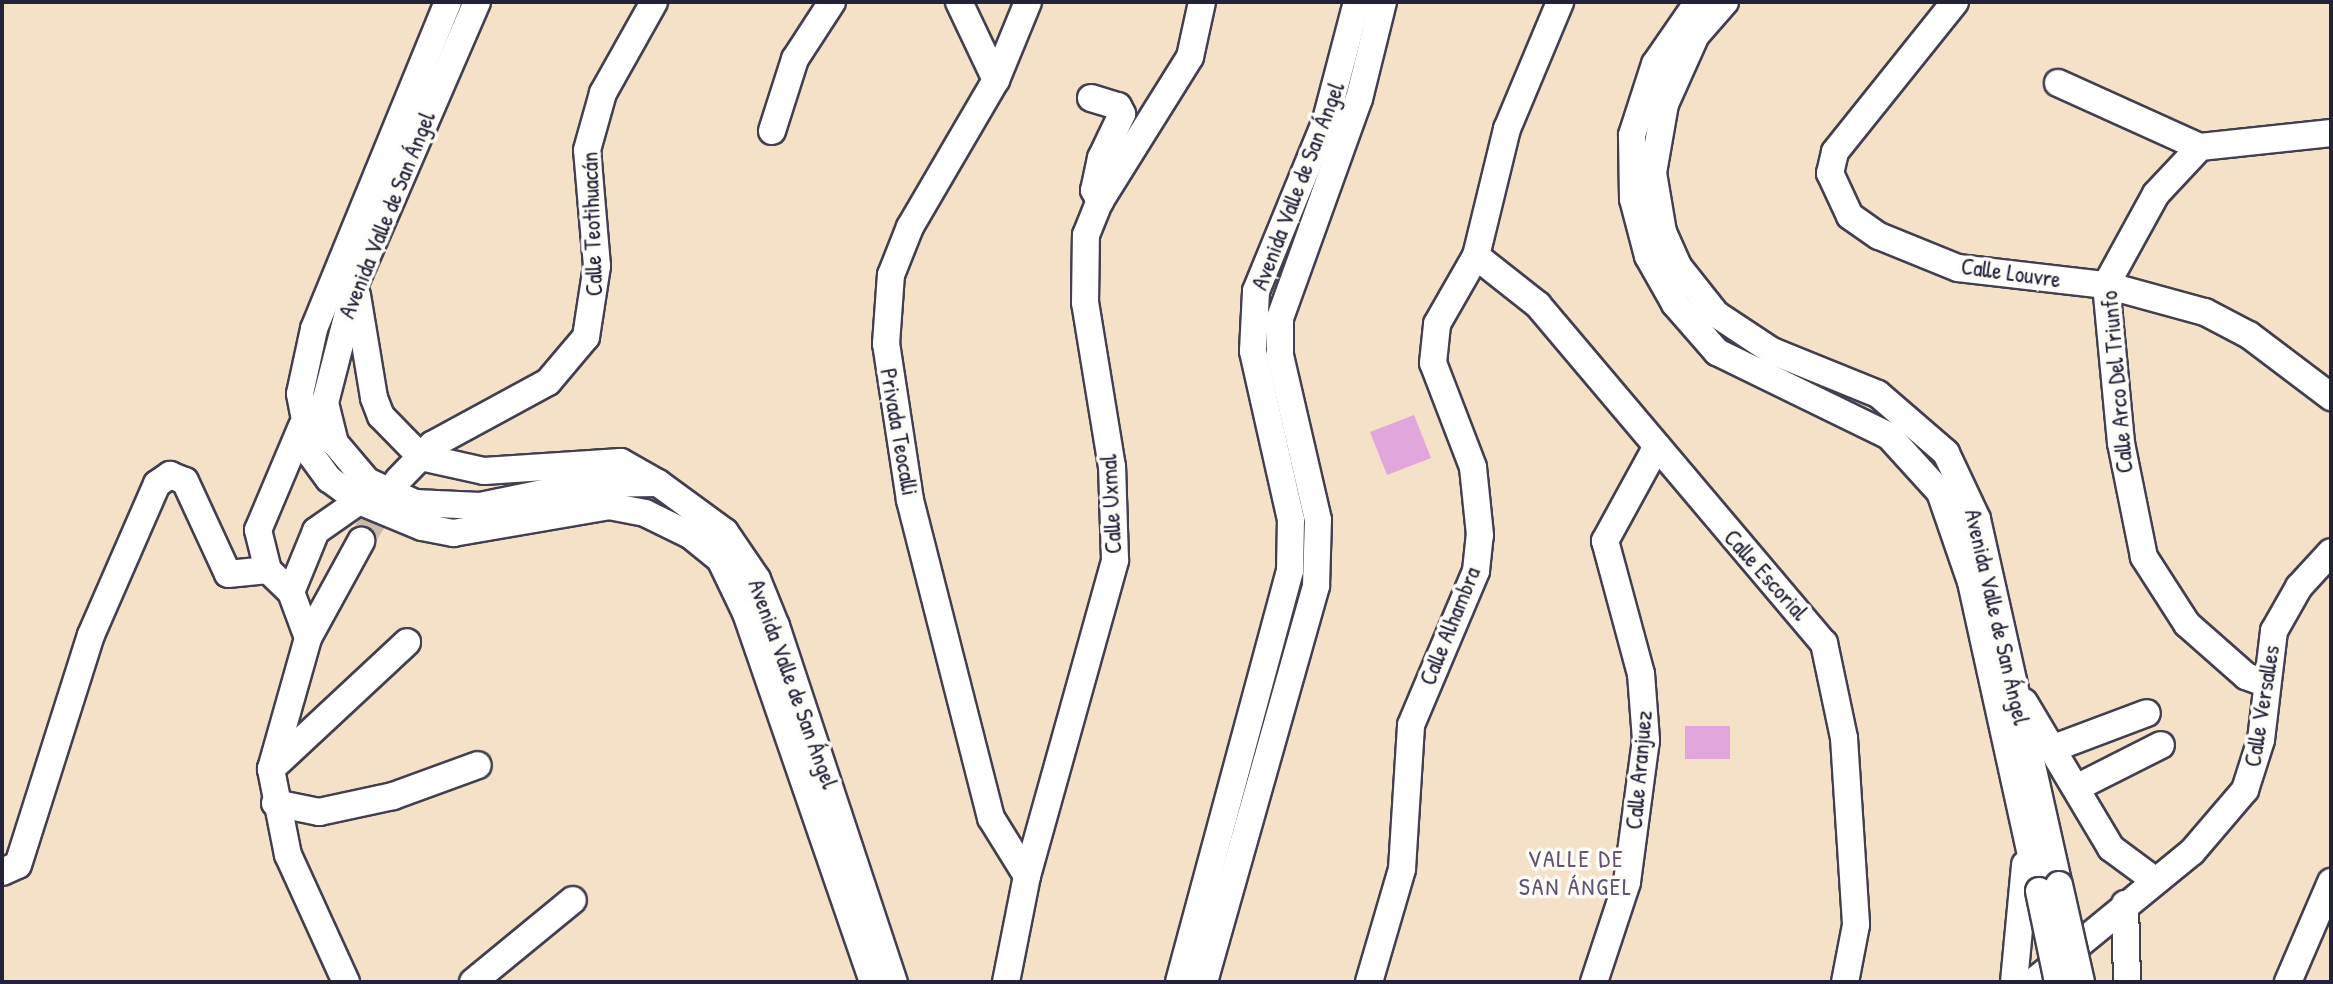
<!DOCTYPE html>
<html>
<head>
<meta charset="utf-8">
<style>
  body { margin:0 }
  #map { position:relative; width:2333px; height:984px; overflow:hidden; background:#f5e1c7; font-family:"Patrick Hand",sans-serif }
  div>[style] { position:absolute }
  .building>* { inset:0; background:#e1a7dc }
  .minor-tunnel>* { height:26px; margin-top:-13px; transform-origin:0; background:repeating-linear-gradient(90deg,#cbbbab 0 26px,transparent 0 39px) }
  .roads { filter:drop-shadow(2px 0 #423f50) drop-shadow(-2px 0 #423f50) drop-shadow(0 2px #423f50) drop-shadow(0 -2px #423f50) }
  .minor>* { height:26px; margin:-13px; padding:0 13px; transform-origin:13px; border-radius:13px; background:#fff }
  .bridges { filter:drop-shadow(2px 0 #423f50) drop-shadow(-2px 0 #423f50) drop-shadow(0 2px #423f50) drop-shadow(0 -2px #423f50) }
  .minor-bridge>* { height:26px; margin:-13px; padding:0 13px; transform-origin:13px; border-radius:13px; background:#fff }
  span { translate:-50% -50%; white-space:nowrap; text-align:center; line-height:1.15; -webkit-text-stroke:7px #fdfcf7; paint-order:stroke }
  .street-label { font-size:23px; color:#22223b }
  .neighbourhood-label { font-size:24px; color:#655173; letter-spacing:2px }
  .frame { position:absolute; inset:0; border:4px solid #22223b; pointer-events:none }
</style>
</head>
<body>
<div id="map">
  <div class="building">
    <div style="clip-path:polygon(1414px 415px,1431px 458px,1387px 475px,1370px 432px)"></div>
    <div style="clip-path:polygon(1685px 726px,1730px 726px,1730px 759px,1685px 759px)"></div>
  </div>
  <div class="minor-tunnel">
    <div style="left:361px;top:541px;width:57px;rotate:-58.5deg"></div>
  </div>
  <div class="roads">
    <div class="minor">
      <div style="left:448px;top:2px;width:353px;rotate:112.3deg"></div>
      <div style="left:314px;top:329px;width:66px;rotate:102.2deg"></div>
      <div style="left:300px;top:394px;width:63px;rotate:79deg"></div>
      <div style="left:312px;top:456px;width:29px;rotate:54deg"></div>
      <div style="left:329px;top:479px;width:37px;rotate:36deg"></div>
      <div style="left:359px;top:501px;width:68px;rotate:22.4deg"></div>
      <div style="left:422px;top:527px;width:32px;rotate:11deg"></div>
      <div style="left:453px;top:533px;width:158px;rotate:-9.8deg"></div>
      <div style="left:609px;top:506px;width:37px;rotate:11deg"></div>
      <div style="left:645px;top:513px;width:50px;rotate:26.1deg"></div>
      <div style="left:690px;top:535px;width:38px;rotate:39deg"></div>
      <div style="left:720px;top:559px;width:60px;rotate:64.3deg"></div>
      <div style="left:746px;top:613px;width:390px;rotate:71deg"></div>
      <div style="left:477px;top:2px;width:305px;rotate:113.4deg"></div>
      <div style="left:356px;top:282px;width:125px;rotate:104.4deg"></div>
      <div style="left:325px;top:403px;width:41px;rotate:76deg"></div>
      <div style="left:335px;top:443px;width:50px;rotate:49.9deg"></div>
      <div style="left:367px;top:481px;width:53px;rotate:24.6deg"></div>
      <div style="left:415px;top:503px;width:65px;rotate:2.6deg"></div>
      <div style="left:480px;top:506px;width:109px;rotate:-11.6deg"></div>
      <div style="left:587px;top:484px;width:71px;rotate:-0.8deg"></div>
      <div style="left:658px;top:483px;width:83px;rotate:36.2deg"></div>
      <div style="left:725px;top:532px;width:57px;rotate:55.8deg"></div>
      <div style="left:757px;top:579px;width:51px;rotate:68deg"></div>
      <div style="left:776px;top:626px;width:375px;rotate:71.7deg"></div>
      <div style="left:959px;top:2px;width:86px;rotate:64.6deg"></div>
      <div style="left:1698px;top:2px;width:75px;rotate:124.7deg"></div>
      <div style="left:1655px;top:64px;width:75px;rotate:107.9deg"></div>
      <div style="left:1632px;top:135px;width:64px;rotate:89.1deg"></div>
      <div style="left:1633px;top:199px;width:59px;rotate:75.3deg"></div>
      <div style="left:1648px;top:256px;width:55px;rotate:60.6deg"></div>
      <div style="left:1675px;top:304px;width:64px;rotate:48.8deg"></div>
      <div style="left:1717px;top:352px;width:191px;rotate:26deg"></div>
      <div style="left:1889px;top:436px;width:76px;rotate:47.7deg"></div>
      <div style="left:1940px;top:492px;width:95px;rotate:71deg"></div>
      <div style="left:1971px;top:582px;width:316px;rotate:77.6deg"></div>
      <div style="left:1725px;top:2px;width:44px;rotate:131.3deg"></div>
      <div style="left:1696px;top:35px;width:76px;rotate:114.2deg"></div>
      <div style="left:1665px;top:104px;width:70px;rotate:99.9deg"></div>
      <div style="left:1653px;top:173px;width:60px;rotate:80.4deg"></div>
      <div style="left:1663px;top:232px;width:37px;rotate:66deg"></div>
      <div style="left:1678px;top:266px;width:61px;rotate:51.6deg"></div>
      <div style="left:1716px;top:314px;width:67px;rotate:33.5deg"></div>
      <div style="left:1772px;top:351px;width:114px;rotate:22.1deg"></div>
      <div style="left:1878px;top:394px;width:90px;rotate:40.9deg"></div>
      <div style="left:1946px;top:453px;width:73px;rotate:64.8deg"></div>
      <div style="left:1977px;top:519px;width:375px;rotate:77.4deg"></div>
      <div style="left:1955px;top:2px;width:192px;rotate:128.7deg"></div>
      <div style="left:1835px;top:152px;width:22px;rotate:103deg"></div>
      <div style="left:1830px;top:173px;width:47px;rotate:65.1deg"></div>
      <div style="left:1850px;top:216px;width:35px;rotate:35deg"></div>
      <div style="left:1879px;top:236px;width:85px;rotate:22.1deg"></div>
      <div style="left:1958px;top:268px;width:149px;rotate:6.6deg"></div>
      <div style="left:2106px;top:285px;width:103px;rotate:15.3deg"></div>
      <div style="left:2205px;top:312px;width:50px;rotate:27.6deg"></div>
      <div style="left:2249px;top:335px;width:103px;rotate:37.1deg"></div>
      <div style="left:2058px;top:83px;width:156px;rotate:24.3deg"></div>
      <div style="left:1091px;top:98px;width:28px;rotate:17deg"></div>
      <div style="left:1118px;top:106px;width:9px;rotate:63deg"></div>
      <div style="left:1122px;top:114px;width:49px;rotate:115.5deg"></div>
      <div style="left:1101px;top:158px;width:33px;rotate:102deg"></div>
      <div style="left:1094px;top:190px;width:13px;rotate:61deg"></div>
      <div style="left:772px;top:131px;width:76px;rotate:-72.3deg"></div>
      <div style="left:795px;top:59px;width:68px;rotate:-57deg"></div>
      <div style="left:1476px;top:256px;width:79px;rotate:38.3deg"></div>
      <div style="left:1538px;top:305px;width:443px;rotate:49.8deg"></div>
      <div style="left:1824px;top:643px;width:97px;rotate:78.1deg"></div>
      <div style="left:1844px;top:738px;width:187px;rotate:86.3deg"></div>
      <div style="left:1856px;top:925px;width:58px;rotate:100.9deg"></div>
      <div style="left:357px;top:295px;width:104px;rotate:80.6deg"></div>
      <div style="left:374px;top:398px;width:19px;rotate:69deg"></div>
      <div style="left:381px;top:416px;width:57px;rotate:45.7deg"></div>
      <div style="left:421px;top:457px;width:65px;rotate:12.5deg"></div>
      <div style="left:484px;top:471px;width:137px;rotate:-3.8deg"></div>
      <div style="left:621px;top:462px;width:43px;rotate:29.6deg"></div>
      <div style="left:302px;top:426px;width:113px;rotate:112.9deg"></div>
      <div style="left:258px;top:530px;width:41px;rotate:76deg"></div>
      <div style="left:268px;top:570px;width:32px;rotate:44deg"></div>
      <div style="left:291px;top:592px;width:49px;rotate:69.7deg"></div>
      <div style="left:398px;top:480px;width:49px;rotate:-45.8deg"></div>
      <div style="left:432px;top:445px;width:132px;rotate:-28.5deg"></div>
      <div style="left:548px;top:382px;width:59px;rotate:-49.8deg"></div>
      <div style="left:586px;top:337px;width:72px;rotate:-81.2deg"></div>
      <div style="left:597px;top:266px;width:116px;rotate:-94.9deg"></div>
      <div style="left:587px;top:150px;width:59px;rotate:-74.3deg"></div>
      <div style="left:603px;top:93px;width:104px;rotate:-60.7deg"></div>
      <div style="left:291px;top:592px;width:66px;rotate:-67.7deg"></div>
      <div style="left:316px;top:531px;width:52px;rotate:-34.9deg"></div>
      <div style="left:2265px;top:683px;width:20px;rotate:-160deg"></div>
      <div style="left:2246px;top:676px;width:79px;rotate:-138.6deg"></div>
      <div style="left:2187px;top:624px;width:80px;rotate:-122.7deg"></div>
      <div style="left:2144px;top:557px;width:116px;rotate:-101.4deg"></div>
      <div style="left:2121px;top:443px;width:159px;rotate:-95.4deg"></div>
      <div style="left:2106px;top:285px;width:104px;rotate:-61.2deg"></div>
      <div style="left:2156px;top:194px;width:64px;rotate:-46.9deg"></div>
      <div style="left:2200px;top:147px;width:132px;rotate:-6.1deg"></div>
      <div style="left:2024px;top:702px;width:170px;rotate:59.2deg"></div>
      <div style="left:2111px;top:848px;width:52px;rotate:36.4deg"></div>
      <div style="left:2054px;top:748px;width:99px;rotate:-20.6deg"></div>
      <div style="left:271px;top:769px;width:186px;rotate:-43deg"></div>
      <div style="left:2076px;top:788px;width:95px;rotate:-26.8deg"></div>
      <div style="left:275px;top:803px;width:45px;rotate:11.6deg"></div>
      <div style="left:319px;top:812px;width:76px;rotate:-12.2deg"></div>
      <div style="left:393px;top:796px;width:90px;rotate:-20deg"></div>
      <div style="left:2px;top:872px;width:17px;rotate:-24deg"></div>
      <div style="left:18px;top:865px;width:241px;rotate:-72.4deg"></div>
      <div style="left:91px;top:635px;width:165px;rotate:-66.4deg"></div>
      <div style="left:157px;top:484px;width:16px;rotate:-35deg"></div>
      <div style="left:170px;top:475px;width:16px;rotate:22deg"></div>
      <div style="left:185px;top:481px;width:102px;rotate:65.2deg"></div>
      <div style="left:228px;top:574px;width:40px;rotate:-5.7deg"></div>
      <div style="left:1027px;top:876px;width:68px;rotate:-121.8deg"></div>
      <div style="left:991px;top:818px;width:328px;rotate:-104.3deg"></div>
      <div style="left:910px;top:500px;width:158px;rotate:-98.7deg"></div>
      <div style="left:886px;top:344px;width:69px;rotate:-85.9deg"></div>
      <div style="left:891px;top:275px;width:52px;rotate:-68.4deg"></div>
      <div style="left:910px;top:227px;width:170px;rotate:-59.7deg"></div>
      <div style="left:996px;top:80px;width:84px;rotate:-67.7deg"></div>
      <div style="left:2125px;top:904px;width:78px;rotate:88.5deg"></div>
      <div style="left:346px;top:982px;width:140px;rotate:-114.5deg"></div>
      <div style="left:288px;top:855px;width:88px;rotate:-101.2deg"></div>
      <div style="left:271px;top:769px;width:136px;rotate:-74.2deg"></div>
      <div style="left:308px;top:638px;width:111px;rotate:-61.3deg"></div>
      <div style="left:473px;top:982px;width:129px;rotate:-39.4deg"></div>
      <div style="left:1006px;top:982px;width:108px;rotate:-78.8deg"></div>
      <div style="left:1027px;top:876px;width:328px;rotate:-74.4deg"></div>
      <div style="left:1115px;top:560px;width:93px;rotate:-91.8deg"></div>
      <div style="left:1112px;top:467px;width:166px;rotate:-99.3deg"></div>
      <div style="left:1085px;top:303px;width:68px;rotate:-89.2deg"></div>
      <div style="left:1086px;top:235px;width:37px;rotate:-68deg"></div>
      <div style="left:1100px;top:201px;width:170px;rotate:-58deg"></div>
      <div style="left:1190px;top:57px;width:56px;rotate:-77.7deg"></div>
      <div style="left:1179px;top:982px;width:426px;rotate:-74.9deg"></div>
      <div style="left:1290px;top:571px;width:51px;rotate:-88.9deg"></div>
      <div style="left:1291px;top:520px;width:173px;rotate:-102.7deg"></div>
      <div style="left:1253px;top:351px;width:60px;rotate:-87.1deg"></div>
      <div style="left:1256px;top:291px;width:185px;rotate:-67.7deg"></div>
      <div style="left:1326px;top:120px;width:122px;rotate:-75.3deg"></div>
      <div style="left:1204px;top:982px;width:412px;rotate:-74.2deg"></div>
      <div style="left:1316px;top:586px;width:66px;rotate:-88.3deg"></div>
      <div style="left:1318px;top:520px;width:169px;rotate:-103deg"></div>
      <div style="left:1280px;top:355px;width:37px;rotate:-90deg"></div>
      <div style="left:1280px;top:318px;width:233px;rotate:-70.2deg"></div>
      <div style="left:1359px;top:99px;width:100px;rotate:-76.1deg"></div>
      <div style="left:1369px;top:982px;width:118px;rotate:-73.7deg"></div>
      <div style="left:1402px;top:869px;width:144px;rotate:-86.4deg"></div>
      <div style="left:1411px;top:725px;width:167px;rotate:-67.1deg"></div>
      <div style="left:1476px;top:571px;width:36px;rotate:-84deg"></div>
      <div style="left:1480px;top:535px;width:68px;rotate:-95.9deg"></div>
      <div style="left:1473px;top:467px;width:111px;rotate:-111deg"></div>
      <div style="left:1433px;top:363px;width:39px;rotate:-84deg"></div>
      <div style="left:1437px;top:324px;width:78px;rotate:-60.2deg"></div>
      <div style="left:1476px;top:256px;width:131px;rotate:-76.3deg"></div>
      <div style="left:1507px;top:129px;width:138px;rotate:-67.3deg"></div>
      <div style="left:1594px;top:982px;width:105px;rotate:-71.7deg"></div>
      <div style="left:1627px;top:882px;width:143px;rotate:-82.4deg"></div>
      <div style="left:1646px;top:740px;width:66px;rotate:-94.3deg"></div>
      <div style="left:1641px;top:674px;width:138px;rotate:-105.1deg"></div>
      <div style="left:1605px;top:541px;width:108px;rotate:-61.3deg"></div>
      <div style="left:2014px;top:982px;width:118px;rotate:-84.6deg"></div>
      <div style="left:2033px;top:982px;width:205px;rotate:-39.3deg"></div>
      <div style="left:2192px;top:852px;width:82px;rotate:-49.5deg"></div>
      <div style="left:2245px;top:790px;width:52px;rotate:-72.3deg"></div>
      <div style="left:2261px;top:740px;width:110px;rotate:-83.2deg"></div>
      <div style="left:2274px;top:631px;width:51px;rotate:-60.4deg"></div>
      <div style="left:2299px;top:587px;width:47px;rotate:-47.6deg"></div>
      <div style="left:2288px;top:982px;width:109px;rotate:-66.7deg"></div>
    </div>
  </div>
  <div class="bridges">
    <div class="minor-bridge">
      <div style="left:2059px;top:885px;width:99px;rotate:77.2deg"></div>
      <div style="left:2039px;top:891px;width:93px;rotate:78.2deg"></div>
    </div>
  </div>
  <div class="street-label">
    <span style="left:1298px;top:186px;rotate:-69deg">Avenida Valle de San Ángel</span>
    <span style="left:387px;top:215px;rotate:-68deg">Avenida Valle de San Ángel</span>
    <span style="left:592px;top:224px;rotate:-92deg">Calle Teotihuacán</span>
    <span style="left:2011px;top:273px;rotate:8deg">Calle Louvre</span>
    <span style="left:2117px;top:382px;rotate:-95deg">Calle Arco Del Triunfo</span>
    <span style="left:899px;top:432px;rotate:80deg">Privada Teocalli</span>
    <span style="left:1111px;top:504px;rotate:-93deg">Calle Uxmal</span>
    <span style="left:1766px;top:575px;rotate:48deg">Calle Escorial</span>
    <span style="left:1997px;top:617px;rotate:77deg">Avenida Valle de San Ángel</span>
    <span style="left:1450px;top:626px;rotate:-68deg">Calle Alhambra</span>
    <span style="left:793px;top:684px;rotate:70deg">Avenida Valle de San Ángel</span>
    <span style="left:2262px;top:706px;rotate:-81deg">Calle Versalles</span>
    <span style="left:1639px;top:770px;rotate:-85deg">Calle Aranjuez</span>
  </div>
  <div class="neighbourhood-label">
    <span style="left:1576px;top:873px">VALLE DE<br>SAN ÁNGEL</span>
  </div>
  <div class="frame"></div>
</div>
</body>
</html>
